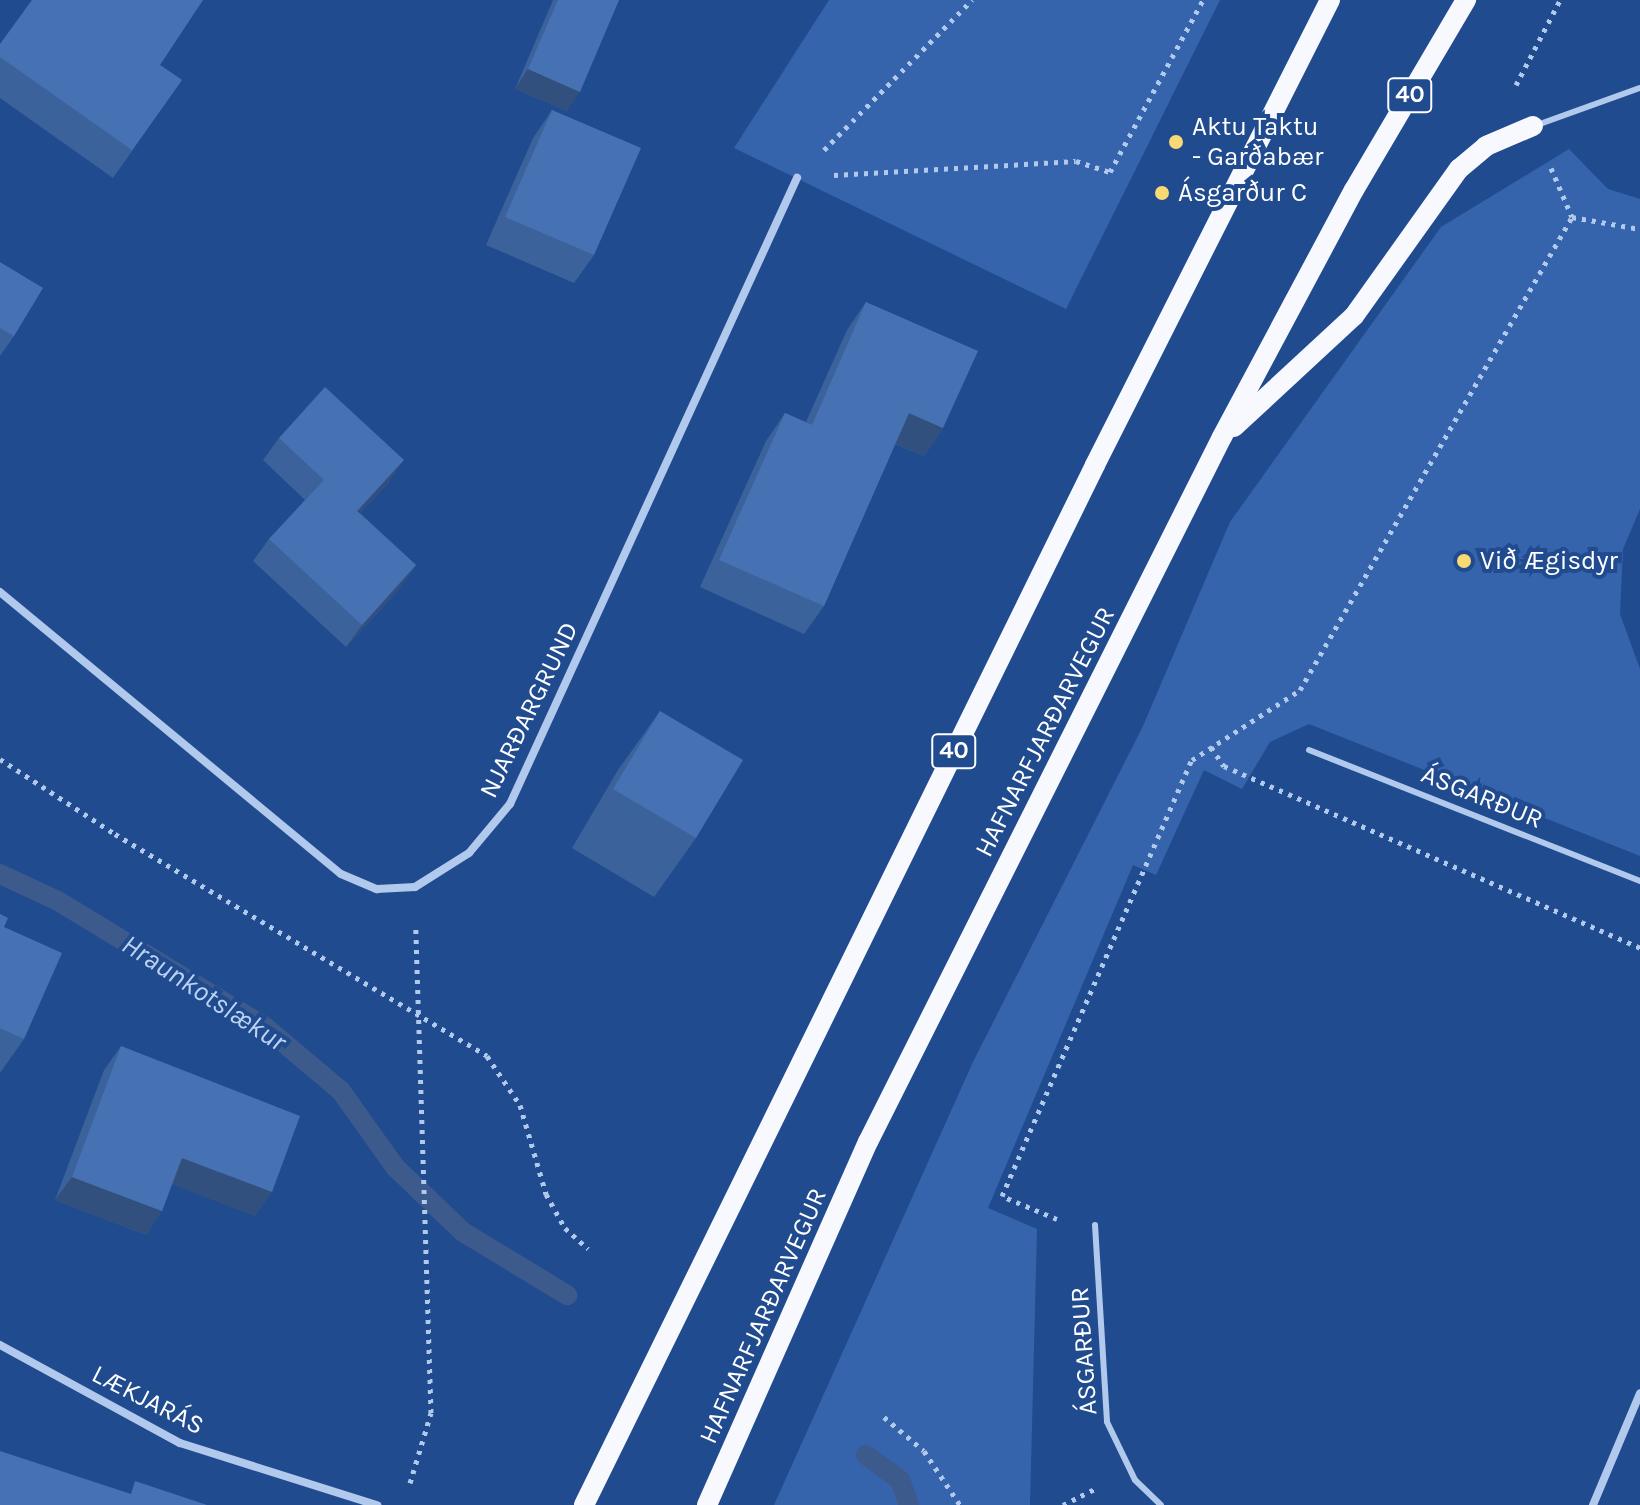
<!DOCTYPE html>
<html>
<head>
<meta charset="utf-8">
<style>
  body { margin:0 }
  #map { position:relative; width:1640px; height:1505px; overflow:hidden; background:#214b8f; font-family:Karla,sans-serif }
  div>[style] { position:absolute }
  .green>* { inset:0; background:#3564ad }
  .stream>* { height:20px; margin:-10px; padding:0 10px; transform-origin:10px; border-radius:10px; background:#3c5a8b }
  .path>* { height:5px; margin-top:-2.5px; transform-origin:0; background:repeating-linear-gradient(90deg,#b1c9ec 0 4px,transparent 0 10px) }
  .lane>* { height:6px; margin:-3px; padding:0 3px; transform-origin:3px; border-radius:3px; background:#b1c9ec }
  .street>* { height:8px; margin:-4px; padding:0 4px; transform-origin:4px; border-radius:4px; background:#b1c9ec }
  .primary>* { height:20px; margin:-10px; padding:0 10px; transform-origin:10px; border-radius:10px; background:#f7f9ff }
  .wall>* { inset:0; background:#3c629b }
  .shaded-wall>* { inset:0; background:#31507e }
  .building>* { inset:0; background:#4672b4 }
  .dots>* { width:22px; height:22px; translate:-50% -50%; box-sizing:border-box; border:4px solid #214b8f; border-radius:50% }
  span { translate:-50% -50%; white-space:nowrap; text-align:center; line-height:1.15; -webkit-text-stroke:8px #214b8f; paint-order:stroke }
  .shield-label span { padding:2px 6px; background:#214b8f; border:2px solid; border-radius:6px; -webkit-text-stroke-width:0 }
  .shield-label { font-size:24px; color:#fff; font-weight:700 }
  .poi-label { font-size:26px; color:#fff }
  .left { translate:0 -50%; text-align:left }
  .street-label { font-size:26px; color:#fff }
  .water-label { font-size:28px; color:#bdd3f3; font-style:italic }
</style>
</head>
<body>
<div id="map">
  <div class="green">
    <div style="clip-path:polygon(829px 0,1220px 0,1066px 309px,734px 148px)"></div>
    <div style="clip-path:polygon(1569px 149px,1608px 189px,1640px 199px,1640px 509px,1623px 549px,1620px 614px,1640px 669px,1640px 856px,1309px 724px,1270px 742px,1242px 789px,1204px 770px,1156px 875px,1133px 865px,988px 1208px,1037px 1229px,1030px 1505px,774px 1505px,973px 1062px,1143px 726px,1230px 522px,1441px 227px)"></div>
  </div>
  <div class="stream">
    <div style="left:0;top:874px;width:64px;rotate:25deg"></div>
    <div style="left:58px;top:901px;width:242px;rotate:31.3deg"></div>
    <div style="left:265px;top:1027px;width:99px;rotate:40.1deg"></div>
    <div style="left:341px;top:1091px;width:93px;rotate:54.6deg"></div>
    <div style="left:395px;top:1167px;width:94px;rotate:43.7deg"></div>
    <div style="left:463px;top:1232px;width:122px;rotate:31.2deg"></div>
    <div style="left:866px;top:1455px;width:42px;rotate:36.3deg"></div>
    <div style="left:900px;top:1480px;width:27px;rotate:70deg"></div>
  </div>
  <div class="path">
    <div style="left:1516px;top:85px;width:96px;rotate:-62.6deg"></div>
    <div style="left:824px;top:150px;width:211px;rotate:-45.4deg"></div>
    <div style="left:1551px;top:168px;width:53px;rotate:66.8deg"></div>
    <div style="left:834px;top:175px;width:242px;rotate:-3.3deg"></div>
    <div style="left:1076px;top:161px;width:36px;rotate:18deg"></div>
    <div style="left:1110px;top:172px;width:196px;rotate:-61.6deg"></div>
    <div style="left:1211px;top:747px;width:23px;rotate:56deg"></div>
    <div style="left:1224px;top:766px;width:454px;rotate:23.6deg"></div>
    <div style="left:0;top:759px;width:137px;rotate:33.1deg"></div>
    <div style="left:115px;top:834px;width:433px;rotate:30.8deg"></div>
    <div style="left:487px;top:1056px;width:59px;rotate:56deg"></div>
    <div style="left:520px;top:1105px;width:93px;rotate:73.7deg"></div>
    <div style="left:546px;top:1194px;width:39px;rotate:61deg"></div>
    <div style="left:565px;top:1228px;width:31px;rotate:42deg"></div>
    <div style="left:1057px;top:1219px;width:60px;rotate:-157.3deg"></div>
    <div style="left:1002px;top:1196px;width:476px;rotate:-66.5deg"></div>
    <div style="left:1192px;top:760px;width:129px;rotate:-32.9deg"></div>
    <div style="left:1300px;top:690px;width:546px;rotate:-60.1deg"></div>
    <div style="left:1572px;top:217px;width:69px;rotate:10deg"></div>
    <div style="left:884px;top:1417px;width:52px;rotate:40.4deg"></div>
    <div style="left:924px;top:1451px;width:65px;rotate:56.3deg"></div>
    <div style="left:410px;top:1483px;width:73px;rotate:-73.3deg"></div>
    <div style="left:431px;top:1413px;width:489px;rotate:-91.8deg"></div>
    <div style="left:1063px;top:1505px;width:36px;rotate:-27deg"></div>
  </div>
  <div class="lane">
    <div style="left:1537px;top:125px;width:109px;rotate:-19.8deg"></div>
    <div style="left:1309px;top:750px;width:356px;rotate:21.6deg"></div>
    <div style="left:1095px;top:1225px;width:197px;rotate:86.5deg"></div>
    <div style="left:1107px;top:1422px;width:64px;rotate:64.2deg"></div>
    <div style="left:1135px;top:1480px;width:36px;rotate:44deg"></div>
  </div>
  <div class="street">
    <div style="left:0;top:592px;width:442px;rotate:39.6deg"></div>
    <div style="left:341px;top:874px;width:39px;rotate:23deg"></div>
    <div style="left:377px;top:889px;width:38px;rotate:-3deg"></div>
    <div style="left:415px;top:887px;width:64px;rotate:-32.2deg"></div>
    <div style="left:469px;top:853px;width:64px;rotate:-50.1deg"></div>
    <div style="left:510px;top:804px;width:689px;rotate:-65.37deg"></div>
    <div style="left:0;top:1345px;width:205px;rotate:28.6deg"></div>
    <div style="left:180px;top:1443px;width:207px;rotate:17.5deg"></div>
    <div style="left:1593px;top:1505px;width:121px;rotate:-67.2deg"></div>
  </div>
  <div class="primary">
    <div style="left:1234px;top:427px;width:163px;rotate:-42.8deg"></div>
    <div style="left:1354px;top:316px;width:181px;rotate:-54.5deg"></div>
    <div style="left:1459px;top:169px;width:35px;rotate:-40deg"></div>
    <div style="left:1486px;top:146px;width:51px;rotate:-23.1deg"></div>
    <div style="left:584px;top:1505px;width:1159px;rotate:-63.83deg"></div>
    <div style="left:1095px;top:465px;width:521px;rotate:-63.19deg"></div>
    <div style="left:707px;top:1505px;width:397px;rotate:-66.1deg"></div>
    <div style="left:868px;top:1142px;width:789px;rotate:-63.34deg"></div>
    <div style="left:1222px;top:437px;width:280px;rotate:-61.9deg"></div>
    <div style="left:1354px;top:190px;width:221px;rotate:-59.5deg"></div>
  </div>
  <div class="wall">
    <div style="clip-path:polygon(553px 0,619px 0,567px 111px,515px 89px)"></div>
    <div style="clip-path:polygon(0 44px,160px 65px,182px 80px,113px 178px,0 98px)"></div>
    <div style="clip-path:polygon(552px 110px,594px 255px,574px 283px,486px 245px,533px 138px)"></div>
    <div style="clip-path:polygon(0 262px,14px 336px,0 356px)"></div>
    <div style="clip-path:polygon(866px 302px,943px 428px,924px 456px,895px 444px,824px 606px,804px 634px,700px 587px,766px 441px,785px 413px,806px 422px,847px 330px)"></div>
    <div style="clip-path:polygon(279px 438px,389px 482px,360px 513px,416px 565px,401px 587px,346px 647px,253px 561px,269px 539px,305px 500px,263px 460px)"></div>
    <div style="clip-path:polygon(660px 711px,696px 838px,654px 897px,572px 848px,618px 770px)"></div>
    <div style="clip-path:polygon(0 914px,4px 927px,24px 1039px,0 1073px)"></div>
    <div style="clip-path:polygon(121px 1046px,255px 1216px,172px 1184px,162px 1211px,146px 1235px,55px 1200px,104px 1070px)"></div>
  </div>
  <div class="shaded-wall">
    <div style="clip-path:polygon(528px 69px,580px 92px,567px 111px,515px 89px)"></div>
    <div style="clip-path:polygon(909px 413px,943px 428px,924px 456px,889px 441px)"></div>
    <div style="clip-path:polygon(404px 460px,389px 482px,342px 533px,357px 511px)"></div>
    <div style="clip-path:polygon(416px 565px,401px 587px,346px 647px,362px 625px)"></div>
    <div style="clip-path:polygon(182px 1158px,272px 1192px,255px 1216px,166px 1182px)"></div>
    <div style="clip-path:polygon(72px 1177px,162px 1211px,146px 1235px,55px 1200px)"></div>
  </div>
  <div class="building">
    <div style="clip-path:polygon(32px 0,203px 0,160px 65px,182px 80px,132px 150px,0 57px,0 44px)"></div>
    <div style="clip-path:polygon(558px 0,619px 0,580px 92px,528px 69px)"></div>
    <div style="clip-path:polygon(552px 110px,641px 148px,594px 255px,505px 217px)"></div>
    <div style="clip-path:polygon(0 262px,43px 288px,14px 336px,0 328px)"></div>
    <div style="clip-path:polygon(866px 302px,978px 351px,943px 428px,909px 413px,824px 606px,719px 560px,785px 413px,812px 425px)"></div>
    <div style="clip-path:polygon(325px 387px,404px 460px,357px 511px,416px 565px,362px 625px,269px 539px,324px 480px,354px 508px,279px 438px)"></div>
    <div style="clip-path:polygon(660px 711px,743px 760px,696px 838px,613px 789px)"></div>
    <div style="clip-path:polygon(0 914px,8px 918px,4px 927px,62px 953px,24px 1039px,0 1028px)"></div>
    <div style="clip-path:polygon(121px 1046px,300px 1116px,272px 1192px,182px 1158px,162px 1211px,72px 1177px)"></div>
    <div style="clip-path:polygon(0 1451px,131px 1494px,135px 1481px,207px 1505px,0 1505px)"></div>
  </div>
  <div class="dots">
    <div style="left:1176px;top:142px;background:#f9d973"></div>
    <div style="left:1162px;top:193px;background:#f9d973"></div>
    <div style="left:1464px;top:561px;background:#f9d973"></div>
  </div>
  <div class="shield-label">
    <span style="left:1410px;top:95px">40</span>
    <span style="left:954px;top:751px">40</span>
  </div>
  <div class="poi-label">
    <span class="left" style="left:1192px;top:142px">Aktu Taktu<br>- Garðabær</span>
    <span class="left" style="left:1178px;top:193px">Ásgarður C</span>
    <span class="left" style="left:1480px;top:561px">Við Ægisdyr</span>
  </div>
  <div class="street-label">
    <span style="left:529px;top:710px;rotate:-64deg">NJARÐARGRUND</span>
    <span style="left:1045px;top:732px;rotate:-63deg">HAFNARFJARÐARVEGUR</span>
    <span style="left:1482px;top:797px;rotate:22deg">ÁSGARÐUR</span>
    <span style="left:763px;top:1316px;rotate:-66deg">HAFNARFJARÐARVEGUR</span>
    <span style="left:1084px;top:1351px;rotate:-94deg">ÁSGARÐUR</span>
    <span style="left:148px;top:1400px;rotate:27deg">LÆKJARÁS</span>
  </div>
  <div class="water-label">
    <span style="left:204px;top:993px;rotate:33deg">Hraunkotslækur</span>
  </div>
</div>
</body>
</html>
